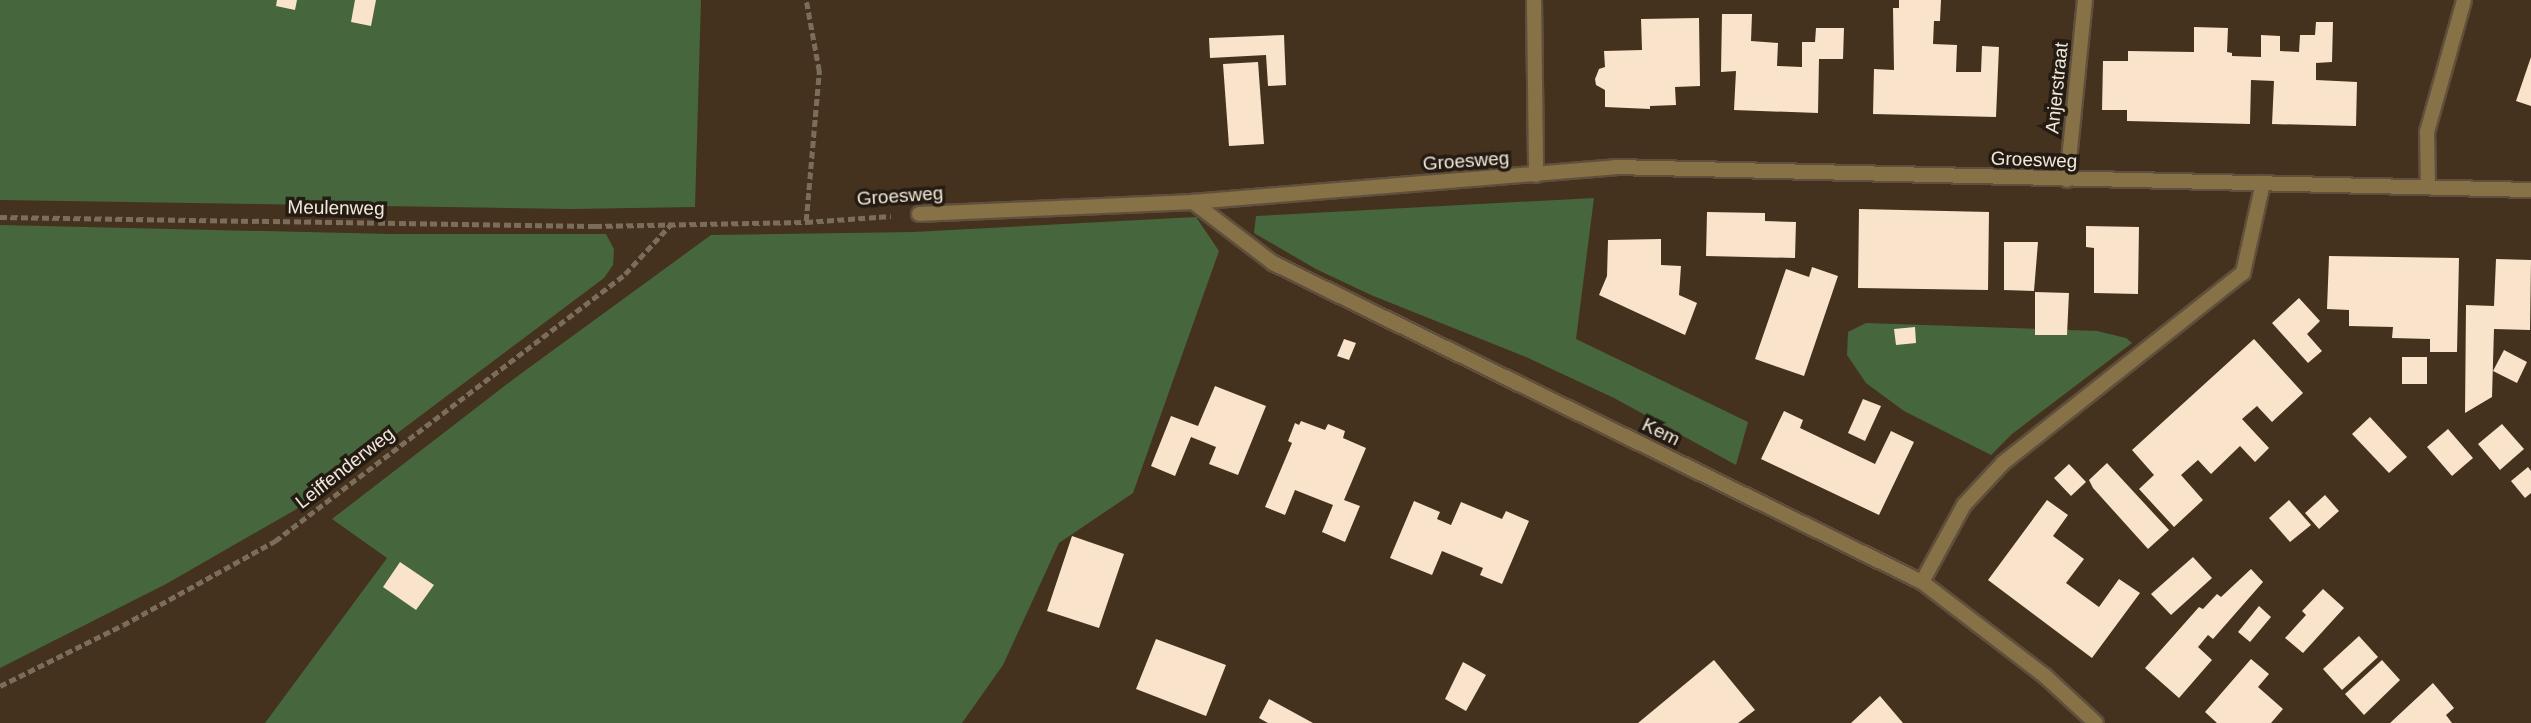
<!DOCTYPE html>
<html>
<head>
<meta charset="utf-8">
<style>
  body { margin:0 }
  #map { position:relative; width:2531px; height:723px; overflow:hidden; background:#44321e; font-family:Helvetica,sans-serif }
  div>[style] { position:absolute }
  .green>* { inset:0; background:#46663e }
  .building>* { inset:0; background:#f9e3ca }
  .path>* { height:4.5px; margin-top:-2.25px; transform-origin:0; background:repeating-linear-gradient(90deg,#7c6d5b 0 7px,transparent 0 10.5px) }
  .roads { filter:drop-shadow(2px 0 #604f3c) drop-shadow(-2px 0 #604f3c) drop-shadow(0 2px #604f3c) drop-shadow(0 -2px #604f3c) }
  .minor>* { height:14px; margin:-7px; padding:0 7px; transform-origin:7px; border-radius:7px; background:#867246 }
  span { translate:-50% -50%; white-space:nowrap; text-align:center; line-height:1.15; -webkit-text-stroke:7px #241c13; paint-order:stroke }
  .street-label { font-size:19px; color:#f2e7da }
</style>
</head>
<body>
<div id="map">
  <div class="green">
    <div style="clip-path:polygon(0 0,701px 0,695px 207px,570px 209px,0 200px)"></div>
    <div style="clip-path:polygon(1594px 198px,1576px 339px,1748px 422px,1736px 465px,1614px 398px,1526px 357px,1371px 295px,1316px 269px,1254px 233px,1256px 216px)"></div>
    <div style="clip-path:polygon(1196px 217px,1219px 251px,1133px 493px,1059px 543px,1003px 665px,962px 723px,265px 723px,387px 558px,332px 519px,515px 378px,711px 235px,913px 232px)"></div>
    <div style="clip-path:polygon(0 225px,391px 234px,606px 234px,614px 249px,613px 265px,604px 278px,295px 510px,166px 584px,0 668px)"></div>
    <div style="clip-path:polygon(1866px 323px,2097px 331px,2126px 338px,2132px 343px,2012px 434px,1991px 455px,1904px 411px,1866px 383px,1847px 355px,1848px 332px)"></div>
  </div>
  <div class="building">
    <div style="clip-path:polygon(277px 0,297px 0,295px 10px,276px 6px)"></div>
    <div style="clip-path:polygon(355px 0,376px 0,371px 26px,351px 22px)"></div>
    <div style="clip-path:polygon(1899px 0,1941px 0,1940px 21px,1934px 21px,1933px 44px,1957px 45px,1956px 72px,1981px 72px,1982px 46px,1999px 47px,1996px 117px,1873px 114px,1874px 69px,1894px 70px,1893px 8px,1899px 8px)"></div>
    <div style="clip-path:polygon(1722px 14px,1752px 14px,1751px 41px,1778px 43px,1777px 66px,1802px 67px,1802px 42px,1815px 42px,1816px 28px,1844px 28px,1843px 59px,1819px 59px,1818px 113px,1734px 110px,1736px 71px,1721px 72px)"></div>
    <div style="clip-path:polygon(1699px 18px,1700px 86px,1675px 87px,1676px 105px,1650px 106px,1650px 109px,1605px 107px,1605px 90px,1596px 85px,1595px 79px,1599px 69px,1605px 67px,1604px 51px,1642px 50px,1641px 19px)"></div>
    <div style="clip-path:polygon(2316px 22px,2333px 22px,2332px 62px,2316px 63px,2316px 80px,2357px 82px,2356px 126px,2272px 124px,2274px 81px,2251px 80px,2250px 124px,2127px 121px,2127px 110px,2102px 110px,2103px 61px,2128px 61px,2128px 51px,2194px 52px,2194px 27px,2228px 28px,2227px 52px,2232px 53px,2232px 56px,2261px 57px,2261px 35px,2280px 36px,2280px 51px,2299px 52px,2300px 35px,2315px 35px)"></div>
    <div style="clip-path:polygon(1284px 35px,1286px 85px,1268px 86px,1266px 55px,1210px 58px,1209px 38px)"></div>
    <div style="clip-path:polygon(2531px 57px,2531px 106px,2516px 101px)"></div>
    <div style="clip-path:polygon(1258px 62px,1264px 144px,1229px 146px,1223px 64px)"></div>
    <div style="clip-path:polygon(1859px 209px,1989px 212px,1988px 290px,1858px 288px)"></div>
    <div style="clip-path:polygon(1707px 212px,1765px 213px,1765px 221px,1796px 222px,1795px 258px,1706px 256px)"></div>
    <div style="clip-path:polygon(2086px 226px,2139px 227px,2138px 294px,2094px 293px,2094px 248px,2086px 247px)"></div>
    <div style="clip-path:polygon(1661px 239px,1661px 265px,1681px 266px,1679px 295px,1697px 303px,1685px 335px,1599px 295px,1607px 276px,1608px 240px)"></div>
    <div style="clip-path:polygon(2004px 242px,2038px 242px,2034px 291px,2004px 290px)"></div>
    <div style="clip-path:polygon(2329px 256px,2459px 258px,2457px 352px,2430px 352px,2430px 339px,2392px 338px,2393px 327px,2349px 326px,2349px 310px,2327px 309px)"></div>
    <div style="clip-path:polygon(2496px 259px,2531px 260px,2530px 330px,2494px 329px,2492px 397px,2465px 413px,2466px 305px,2494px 306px)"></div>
    <div style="clip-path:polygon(1812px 267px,1838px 276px,1804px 376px,1755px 359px,1786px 269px,1809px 277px)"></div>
    <div style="clip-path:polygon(2035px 292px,2069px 293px,2067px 335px,2035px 335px)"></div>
    <div style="clip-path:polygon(2299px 298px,2320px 321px,2307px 334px,2322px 351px,2308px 363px,2272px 323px)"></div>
    <div style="clip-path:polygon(1915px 327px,1916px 343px,1896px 345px,1894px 329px)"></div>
    <div style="clip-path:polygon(1344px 339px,1356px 343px,1349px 360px,1337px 356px)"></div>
    <div style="clip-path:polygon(2254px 339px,2303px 393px,2272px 422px,2257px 406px,2242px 419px,2269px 448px,2255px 462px,2240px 446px,2211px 474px,2198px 460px,2181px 475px,2203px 500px,2174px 527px,2139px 489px,2154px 475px,2132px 450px)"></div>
    <div style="clip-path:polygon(2504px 350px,2527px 362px,2517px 383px,2493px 371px)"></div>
    <div style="clip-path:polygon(2402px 357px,2427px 357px,2427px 384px,2402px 384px)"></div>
    <div style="clip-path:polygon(1215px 386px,1266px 406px,1238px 475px,1209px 464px,1216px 447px,1191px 437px,1175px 476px,1151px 466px,1171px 416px,1198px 426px)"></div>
    <div style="clip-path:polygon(1863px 399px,1881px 406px,1865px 441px,1848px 433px)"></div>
    <div style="clip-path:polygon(1784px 411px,1803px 420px,1800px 428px,1875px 464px,1891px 431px,1914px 442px,1879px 515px,1761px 459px)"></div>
    <div style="clip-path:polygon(2370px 417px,2407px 457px,2389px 473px,2352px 434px)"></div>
    <div style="clip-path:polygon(1301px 421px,1325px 430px,1328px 424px,1345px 431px,1343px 438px,1366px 448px,1344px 500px,1360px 506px,1345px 542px,1322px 532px,1333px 505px,1295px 490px,1285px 515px,1265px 507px,1292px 443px,1288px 441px,1295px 423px,1299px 425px)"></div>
    <div style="clip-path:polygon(2502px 424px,2524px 449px,2500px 470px,2478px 444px)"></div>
    <div style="clip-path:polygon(2448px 429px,2473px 458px,2452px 476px,2427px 447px)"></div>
    <div style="clip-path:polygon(2107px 463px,2169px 530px,2148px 549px,2093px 488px,2089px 480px)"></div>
    <div style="clip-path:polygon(2069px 464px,2086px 482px,2071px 496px,2054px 478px)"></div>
    <div style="clip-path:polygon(2528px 467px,2531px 471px,2531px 493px,2525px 498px,2511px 481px)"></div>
    <div style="clip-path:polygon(2325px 495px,2339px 511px,2319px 529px,2305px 513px)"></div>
    <div style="clip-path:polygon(2047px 500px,2068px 515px,2053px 536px,2084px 559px,2066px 583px,2099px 607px,2119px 579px,2140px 593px,2092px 658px,1988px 580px)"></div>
    <div style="clip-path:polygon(2289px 500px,2311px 525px,2290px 542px,2269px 518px)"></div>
    <div style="clip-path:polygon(1414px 501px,1440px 512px,1437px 519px,1451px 525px,1461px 502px,1502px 519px,1506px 511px,1529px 521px,1502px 584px,1480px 575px,1483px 568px,1442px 551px,1432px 575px,1390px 558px)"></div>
    <div style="clip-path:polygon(1072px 536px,1124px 554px,1099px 628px,1047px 611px)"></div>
    <div style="clip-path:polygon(2193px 557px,2212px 578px,2171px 615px,2151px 594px)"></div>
    <div style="clip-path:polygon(400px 562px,434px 585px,416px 610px,383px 587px)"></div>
    <div style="clip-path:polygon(2251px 569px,2263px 582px,2213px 639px,2208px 635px,2198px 647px,2212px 660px,2179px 698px,2145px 668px,2199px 607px,2203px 609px,2217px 594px,2221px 597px)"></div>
    <div style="clip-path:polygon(2323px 589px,2344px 608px,2303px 653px,2285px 638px,2306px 615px,2302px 611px)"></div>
    <div style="clip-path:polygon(2259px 606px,2271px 617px,2250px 642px,2238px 632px)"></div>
    <div style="clip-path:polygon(2359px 636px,2378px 657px,2342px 690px,2323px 669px)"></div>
    <div style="clip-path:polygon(1156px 639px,1226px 665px,1206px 716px,1136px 689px)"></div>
    <div style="clip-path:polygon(2251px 659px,2269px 674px,2258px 687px,2283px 709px,2271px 723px,2217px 723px,2205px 712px)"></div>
    <div style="clip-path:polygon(1714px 660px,1755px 710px,1738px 723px,1638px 723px)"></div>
    <div style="clip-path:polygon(2382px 660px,2400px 680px,2364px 715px,2345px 694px)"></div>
    <div style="clip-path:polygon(1463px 662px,1486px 675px,1466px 711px,1445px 699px)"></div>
    <div style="clip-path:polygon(2433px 683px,2454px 708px,2446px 715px,2452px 723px,2390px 723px)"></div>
    <div style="clip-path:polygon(1880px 696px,1903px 723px,1851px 723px)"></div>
    <div style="clip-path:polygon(1269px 699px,1313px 723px,1268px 723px,1259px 718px)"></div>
  </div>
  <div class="path">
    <div style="left:0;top:217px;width:595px;rotate:0.87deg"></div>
    <div style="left:595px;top:226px;width:211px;rotate:-1.1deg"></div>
    <div style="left:806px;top:222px;width:85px;rotate:-4deg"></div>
    <div style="left:806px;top:221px;width:151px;rotate:-85deg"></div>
    <div style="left:819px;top:71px;width:72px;rotate:-100.4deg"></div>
    <div style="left:0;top:686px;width:137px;rotate:-26.4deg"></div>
    <div style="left:123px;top:625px;width:174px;rotate:-28.9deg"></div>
    <div style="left:275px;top:541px;width:440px;rotate:-37.3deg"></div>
    <div style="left:625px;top:274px;width:69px;rotate:-47.3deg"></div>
  </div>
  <div class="roads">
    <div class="minor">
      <div style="left:1534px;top:0;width:175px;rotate:89.3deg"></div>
      <div style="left:2067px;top:180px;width:181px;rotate:-84.3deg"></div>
      <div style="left:2428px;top:187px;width:55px;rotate:-91deg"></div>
      <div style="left:2427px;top:132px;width:137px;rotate:-74.3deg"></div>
      <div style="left:1193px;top:202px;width:101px;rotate:37.3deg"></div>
      <div style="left:1273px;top:263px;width:723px;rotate:26.18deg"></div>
      <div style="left:1922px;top:582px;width:155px;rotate:37.4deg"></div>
      <div style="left:2045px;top:676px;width:69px;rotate:42.7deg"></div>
      <div style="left:919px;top:214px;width:274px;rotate:-2.5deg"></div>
      <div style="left:1193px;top:202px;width:423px;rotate:-4.7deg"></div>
      <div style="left:1615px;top:167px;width:916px;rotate:1.44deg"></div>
      <div style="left:1922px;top:582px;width:88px;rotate:-61.4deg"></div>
      <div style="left:1964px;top:505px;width:57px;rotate:-47.1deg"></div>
      <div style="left:2003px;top:463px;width:306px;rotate:-38.4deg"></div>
      <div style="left:2243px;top:273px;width:92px;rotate:-77.5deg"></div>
    </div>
  </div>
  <div class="street-label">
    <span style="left:2057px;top:88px;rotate:-84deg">Anjerstraat</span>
    <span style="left:2034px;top:160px;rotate:2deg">Groesweg</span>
    <span style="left:1466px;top:161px;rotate:-4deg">Groesweg</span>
    <span style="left:900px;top:196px;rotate:-4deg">Groesweg</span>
    <span style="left:336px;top:208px;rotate:1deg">Meulenweg</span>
    <span style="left:1661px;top:432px;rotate:26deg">Kem</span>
    <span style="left:345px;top:468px;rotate:-38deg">Leiffenderweg</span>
  </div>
</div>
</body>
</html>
